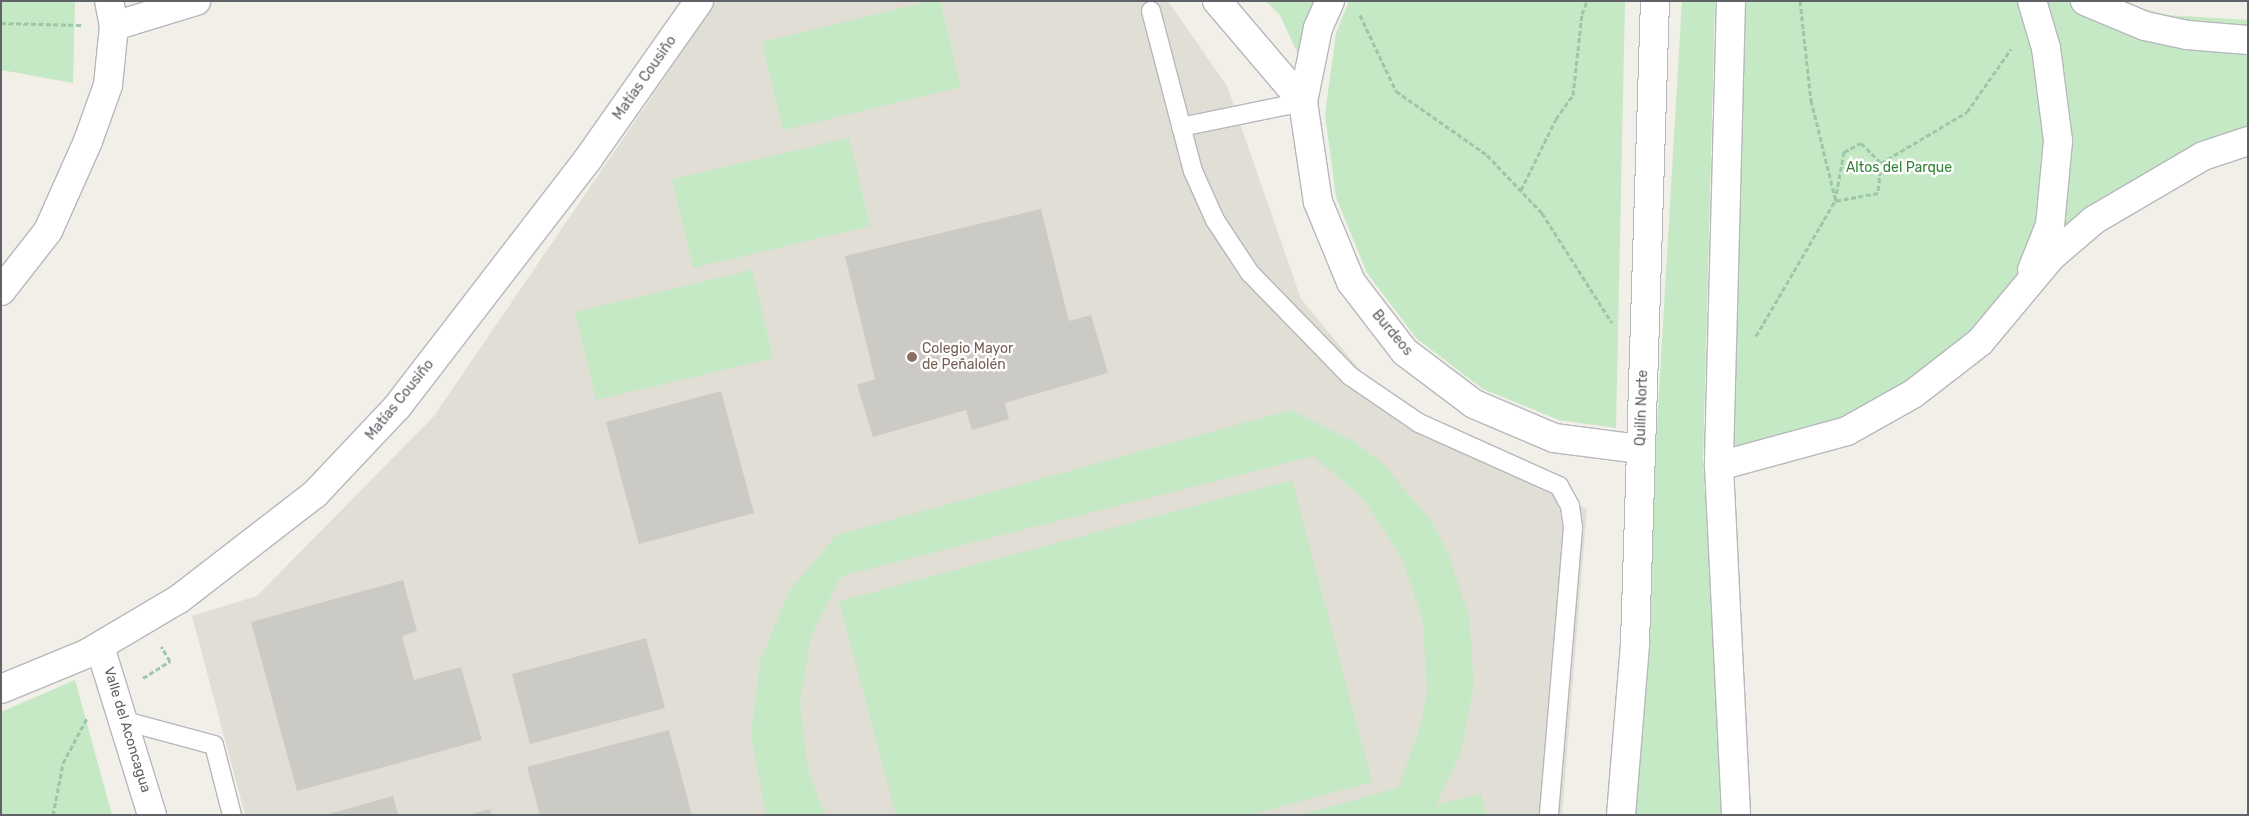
<!DOCTYPE html>
<html>
<head>
<meta charset="utf-8">
<style>
  body { margin:0 }
  #map { position:relative; width:2249px; height:816px; overflow:hidden; background:#f1efe8; font-family:Rubik,sans-serif }
  div>[style] { position:absolute }
  .education>* { inset:0; background:#e1ded6 }
  .green>* { inset:0; background:#c5e8c5 }
  .building>* { inset:0; background:#cccac5 }
  .path>* { height:3px; margin-top:-1.5px; transform-origin:0; background:repeating-linear-gradient(90deg,#9cc7a9 0 5px,transparent 0 7.5px) }
  .roads { filter:drop-shadow(1px 0 #b5b8bc) drop-shadow(-1px 0 #b5b8bc) drop-shadow(0 1px #b5b8bc) drop-shadow(0 -1px #b5b8bc) }
  .lane>* { height:18px; margin:-9px; padding:0 9px; transform-origin:9px; border-radius:9px; background:#fff }
  .street>* { height:28px; margin:-14px; padding:0 14px; transform-origin:14px; border-radius:14px; background:#fff }
  .secondary>* { height:28px; margin:-14px; padding:0 14px; transform-origin:14px; border-radius:14px; background:#fff }
  .dots>* { width:14px; height:14px; translate:-50% -50%; box-sizing:border-box; border:2px solid #fff; border-radius:50% }
  span { translate:-50% -50%; white-space:nowrap; text-align:center; line-height:1.15; -webkit-text-stroke:5px #fff; paint-order:stroke }
  .street-label { font-size:14px; color:#5f6368 }
  .park-label { font-size:14px; color:#348238 }
  .education-label { font-size:14px; color:#785e54 }
  .left { translate:0 -50%; text-align:left }
  .frame { position:absolute; inset:0; border:2px solid #5f6368; pointer-events:none }
</style>
</head>
<body>
<div id="map">
  <div class="education">
    <div style="clip-path:polygon(717px 1px,1168px 1px,1227px 86px,1301px 299px,1409px 429px,1587px 509px,1562px 815px,245px 815px,192px 616px,257px 596px,434px 416px)"></div>
  </div>
  <div class="green">
    <div style="clip-path:polygon(1px 1px,75px 1px,73px 83px,1px 70px)"></div>
    <div style="clip-path:polygon(930px 1px,940px 1px,961px 87px,783px 130px,762px 42px)"></div>
    <div style="clip-path:polygon(1266px 1px,1324px 1px,1301px 61px,1280px 15px)"></div>
    <div style="clip-path:polygon(1349px 1px,1625px 1px,1616px 428px,1559px 420px,1483px 389px,1417px 339px,1367px 273px,1336px 197px,1325px 115px,1336px 33px)"></div>
    <div style="clip-path:polygon(1682px 1px,1715px 1px,1703px 461px,1724px 815px,1634px 815px)"></div>
    <div style="clip-path:polygon(1737px 1px,2112px 1px,2166px 15px,2248px 20px,2248px 133px,2200px 149px,1974px 336px,1844px 424px,1723px 450px)"></div>
    <div style="clip-path:polygon(849px 138px,870px 226px,693px 268px,672px 179px)"></div>
    <div style="clip-path:polygon(752px 270px,773px 358px,596px 400px,575px 312px)"></div>
    <div style="clip-path:polygon(1291px 410px,1355px 442px,1383px 464px,1430px 519px,1447px 550px,1469px 616px,1474px 684px,1461px 751px,1436px 805px,1481px 794px,1486px 815px,1300px 815px,1398px 788px,1421px 725px,1427px 691px,1423px 622px,1402px 558px,1365px 501px,1314px 456px,841px 576px,811px 636px,800px 703px,808px 770px,825px 815px,766px 815px,751px 735px,760px 661px,789px 592px,836px 535px)"></div>
    <div style="clip-path:polygon(1292px 480px,1372px 782px,1249px 815px,896px 815px,839px 601px)"></div>
    <div style="clip-path:polygon(75px 680px,112px 815px,1px 815px,1px 712px)"></div>
  </div>
  <div class="building">
    <div style="clip-path:polygon(1041px 209px,1069px 321px,1091px 315px,1108px 373px,1005px 403px,1009px 419px,972px 430px,966px 410px,873px 437px,857px 385px,875px 379px,845px 256px)"></div>
    <div style="clip-path:polygon(721px 391px,754px 513px,639px 544px,606px 422px)"></div>
    <div style="clip-path:polygon(403px 580px,417px 631px,402px 636px,414px 680px,461px 667px,482px 740px,297px 791px,251px 622px)"></div>
    <div style="clip-path:polygon(646px 638px,665px 708px,530px 744px,512px 674px)"></div>
    <div style="clip-path:polygon(669px 730px,692px 815px,540px 815px,527px 767px)"></div>
    <div style="clip-path:polygon(393px 796px,398px 815px,330px 815px,329px 814px)"></div>
    <div style="clip-path:polygon(490px 809px,492px 815px,472px 815px,472px 814px)"></div>
  </div>
  <div class="path">
    <div style="left:1800px;top:1px;width:100px;rotate:83.7deg"></div>
    <div style="left:1811px;top:100px;width:101px;rotate:76.2deg"></div>
    <div style="left:1360px;top:15px;width:84px;rotate:64.7deg"></div>
    <div style="left:1396px;top:91px;width:111px;rotate:35.1deg"></div>
    <div style="left:1487px;top:155px;width:80px;rotate:46.5deg"></div>
    <div style="left:1542px;top:213px;width:130px;rotate:57.5deg"></div>
    <div style="left:1px;top:23px;width:80px;rotate:1.4deg"></div>
    <div style="left:1881px;top:163px;width:100px;rotate:-30.7deg"></div>
    <div style="left:1967px;top:112px;width:77px;rotate:-55.1deg"></div>
    <div style="left:1521px;top:190px;width:79px;rotate:-63.8deg"></div>
    <div style="left:1556px;top:119px;width:29px;rotate:-55deg"></div>
    <div style="left:1573px;top:95px;width:81px;rotate:-83.7deg"></div>
    <div style="left:1582px;top:14px;width:14px;rotate:-69deg"></div>
    <div style="left:1756px;top:336px;width:156px;rotate:-59.7deg"></div>
    <div style="left:1835px;top:201px;width:50px;rotate:-79.6deg"></div>
    <div style="left:1844px;top:152px;width:19px;rotate:-28deg"></div>
    <div style="left:1861px;top:143px;width:28px;rotate:45deg"></div>
    <div style="left:1881px;top:163px;width:30px;rotate:96deg"></div>
    <div style="left:1878px;top:193px;width:44px;rotate:169.5deg"></div>
    <div style="left:143px;top:678px;width:32px;rotate:-32deg"></div>
    <div style="left:170px;top:661px;width:17px;rotate:-121deg"></div>
    <div style="left:53px;top:815px;width:53px;rotate:-79.1deg"></div>
    <div style="left:63px;top:763px;width:51px;rotate:-61.9deg"></div>
  </div>
  <div class="roads">
    <div class="lane">
      <div style="left:1151px;top:11px;width:165px;rotate:75.3deg"></div>
      <div style="left:1193px;top:171px;width:54px;rotate:65.8deg"></div>
      <div style="left:1215px;top:220px;width:64px;rotate:56.6deg"></div>
      <div style="left:1250px;top:273px;width:144px;rotate:45.8deg"></div>
      <div style="left:1350px;top:376px;width:83px;rotate:34.3deg"></div>
      <div style="left:1419px;top:423px;width:154px;rotate:24.2deg"></div>
      <div style="left:1559px;top:486px;width:23px;rotate:61deg"></div>
      <div style="left:1570px;top:506px;width:22px;rotate:82deg"></div>
      <div style="left:1573px;top:528px;width:288px;rotate:94.8deg"></div>
      <div style="left:1181px;top:127px;width:125px;rotate:-11.6deg"></div>
      <div style="left:125px;top:721px;width:92px;rotate:15.1deg"></div>
      <div style="left:214px;top:745px;width:72px;rotate:75.6deg"></div>
    </div>
    <div class="street">
      <div style="left:1217px;top:1px;width:133px;rotate:49.6deg"></div>
      <div style="left:1330px;top:1px;width:30px;rotate:114deg"></div>
      <div style="left:1318px;top:28px;width:76px;rotate:101.5deg"></div>
      <div style="left:1303px;top:102px;width:101px;rotate:81.5deg"></div>
      <div style="left:1318px;top:202px;width:87px;rotate:67.6deg"></div>
      <div style="left:1351px;top:282px;width:88px;rotate:52.4deg"></div>
      <div style="left:1405px;top:352px;width:86px;rotate:37deg"></div>
      <div style="left:1474px;top:404px;width:87px;rotate:23deg"></div>
      <div style="left:1554px;top:438px;width:87px;rotate:7.3deg"></div>
      <div style="left:2032px;top:1px;width:49px;rotate:73.4deg"></div>
      <div style="left:2046px;top:48px;width:94px;rotate:82.6deg"></div>
      <div style="left:2058px;top:141px;width:84px;rotate:95.4deg"></div>
      <div style="left:2050px;top:225px;width:48px;rotate:111.8deg"></div>
      <div style="left:2085px;top:1px;width:65px;rotate:22.6deg"></div>
      <div style="left:2145px;top:26px;width:43px;rotate:12.1deg"></div>
      <div style="left:2187px;top:35px;width:61px;rotate:4.7deg"></div>
      <div style="left:114px;top:26px;width:86px;rotate:-17deg"></div>
      <div style="left:1px;top:291px;width:76px;rotate:-51.9deg"></div>
      <div style="left:48px;top:231px;width:98px;rotate:-66deg"></div>
      <div style="left:88px;top:141px;width:59px;rotate:-70.3deg"></div>
      <div style="left:108px;top:85px;width:59px;rotate:-84.2deg"></div>
      <div style="left:114px;top:26px;width:25px;rotate:-101deg"></div>
      <div style="left:1719px;top:466px;width:133px;rotate:-15.3deg"></div>
      <div style="left:1847px;top:431px;width:76px;rotate:-29.3deg"></div>
      <div style="left:1913px;top:394px;width:85px;rotate:-37.8deg"></div>
      <div style="left:1980px;top:342px;width:111px;rotate:-50.1deg"></div>
      <div style="left:2051px;top:257px;width:57px;rotate:-40.7deg"></div>
      <div style="left:2094px;top:220px;width:126px;rotate:-30.4deg"></div>
      <div style="left:2203px;top:156px;width:47px;rotate:-18.4deg"></div>
      <div style="left:100px;top:647px;width:176px;rotate:72.8deg"></div>
      <div style="left:1px;top:689px;width:92px;rotate:-22.4deg"></div>
      <div style="left:86px;top:654px;width:108px;rotate:-30.6deg"></div>
      <div style="left:179px;top:599px;width:172px;rotate:-37.7deg"></div>
      <div style="left:315px;top:494px;width:120px;rotate:-46.7deg"></div>
      <div style="left:397px;top:407px;width:313px;rotate:-52.4deg"></div>
      <div style="left:588px;top:159px;width:193px;rotate:-54.9deg"></div>
    </div>
    <div class="secondary">
      <div style="left:1731px;top:1px;width:465px;rotate:91.5deg"></div>
      <div style="left:1719px;top:466px;width:349px;rotate:87.2deg"></div>
      <div style="left:1621px;top:815px;width:173px;rotate:-85.3deg"></div>
      <div style="left:1635px;top:643px;width:642px;rotate:-88.22deg"></div>
    </div>
  </div>
  <div class="dots">
    <div style="left:912px;top:357px;background:#8d6e63"></div>
  </div>
  <div class="street-label">
    <span style="left:645px;top:78px;rotate:-55deg">Matías Cousiño</span>
    <span style="left:1392px;top:333px;rotate:50deg">Burdeos</span>
    <span style="left:400px;top:400px;rotate:-51deg">Matías Cousiño</span>
    <span style="left:1642px;top:408px;rotate:-88deg">Quilín Norte</span>
    <span style="left:127px;top:730px;rotate:73deg">Valle del Aconcagua</span>
  </div>
  <div class="park-label">
    <span style="left:1899px;top:168px">Altos del Parque</span>
  </div>
  <div class="education-label">
    <span class="left" style="left:922px;top:357px">Colegio Mayor<br>de Peñalolén</span>
  </div>
  <div class="frame"></div>
</div>
</body>
</html>
